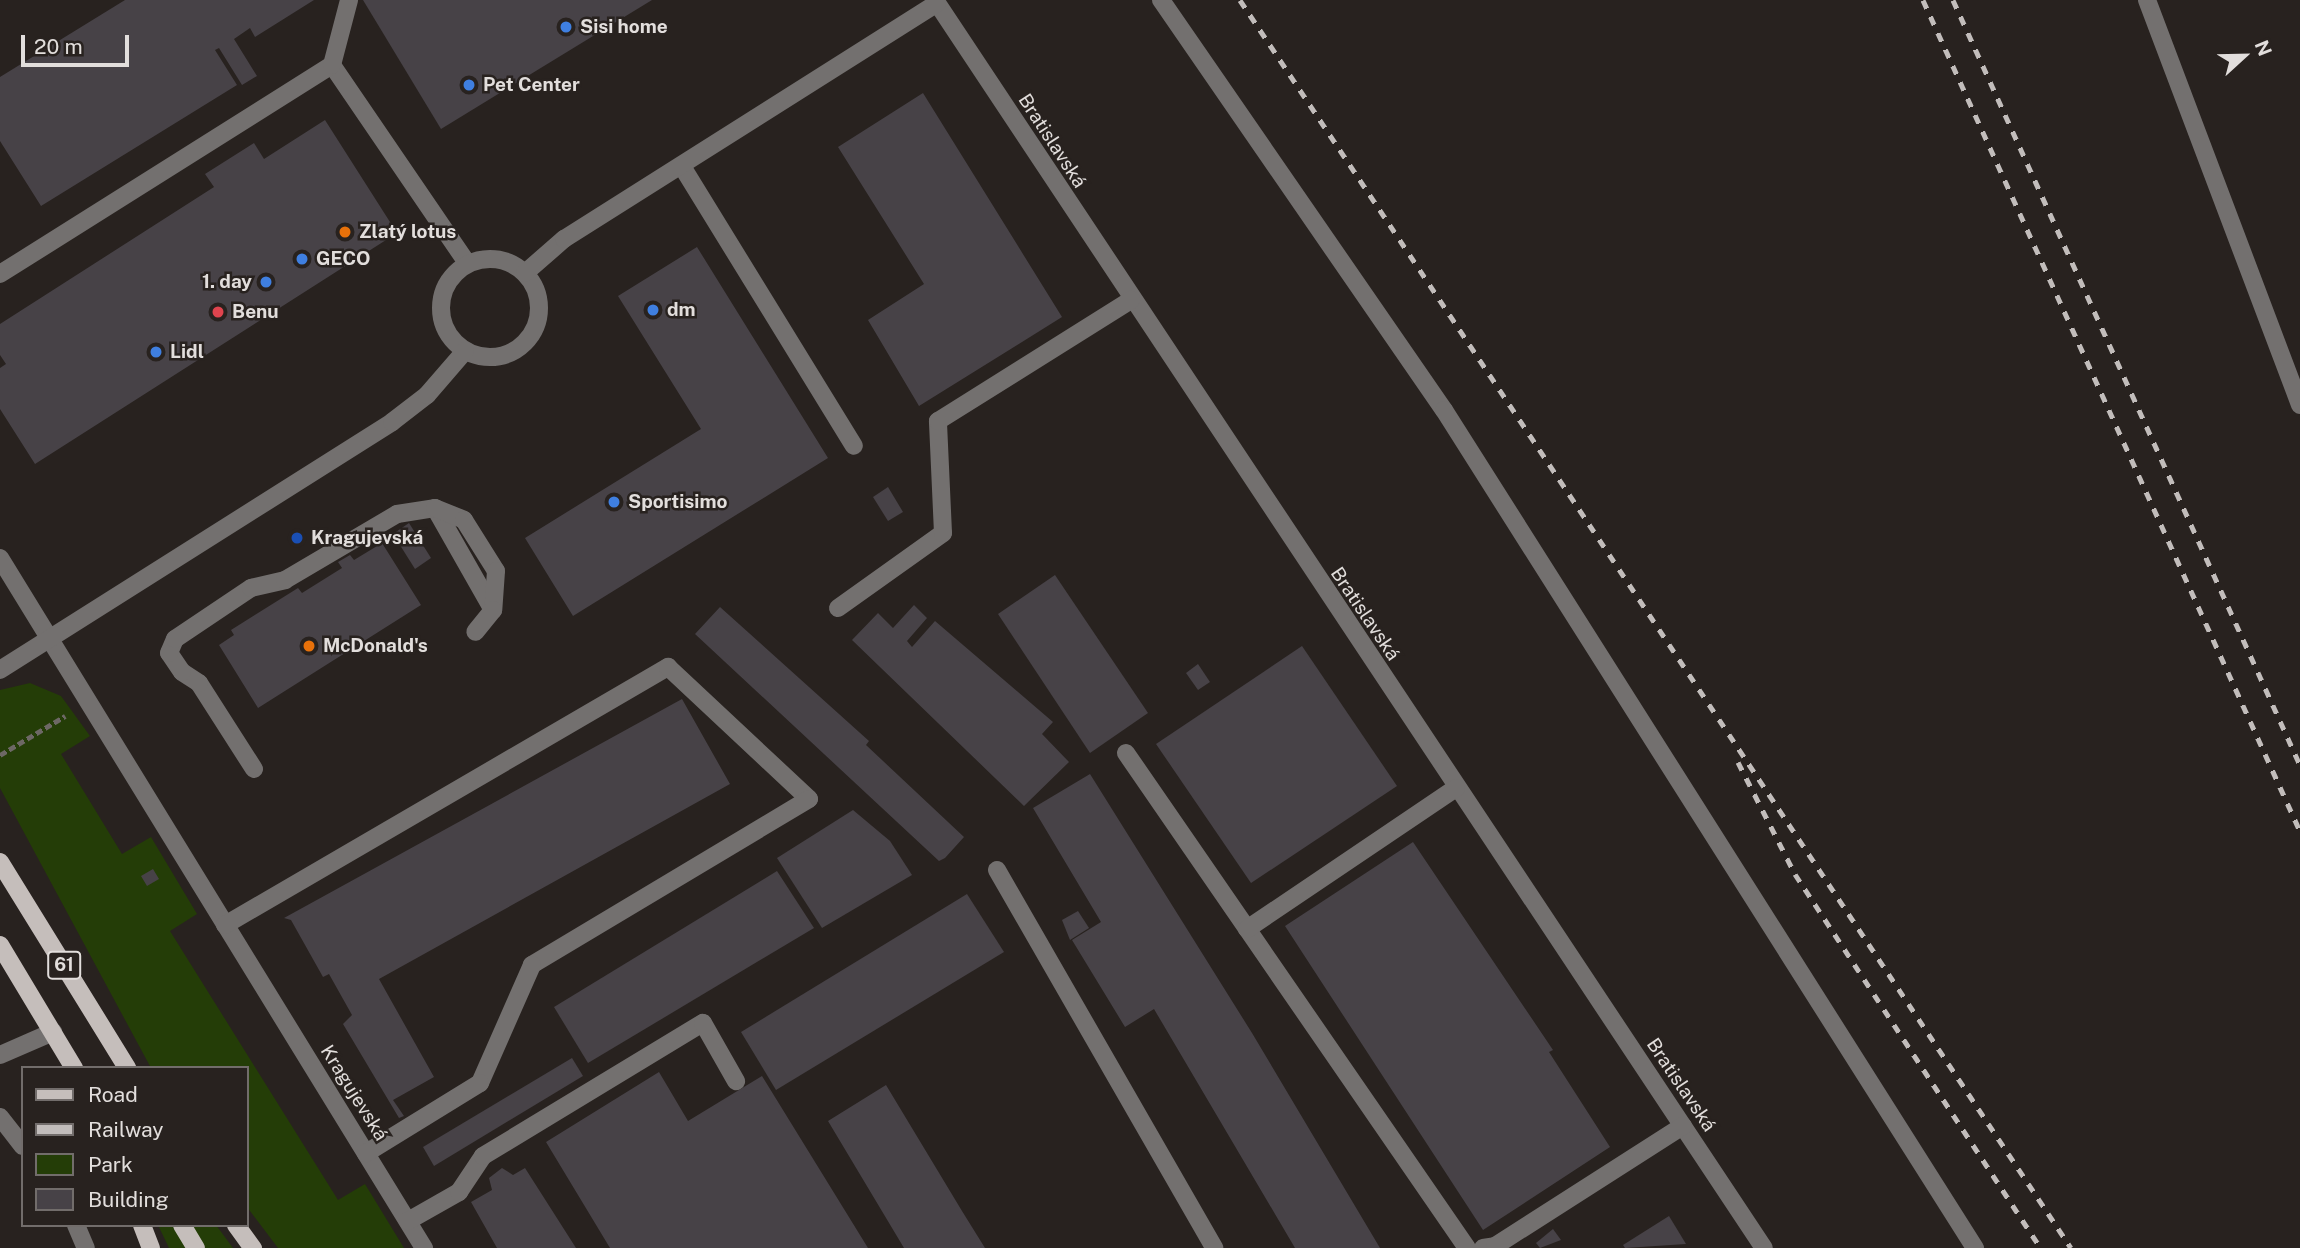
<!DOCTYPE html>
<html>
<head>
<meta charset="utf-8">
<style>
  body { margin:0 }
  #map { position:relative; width:2300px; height:1248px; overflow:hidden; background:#28221f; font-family:"Public Sans",sans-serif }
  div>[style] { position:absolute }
  .green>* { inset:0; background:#243d07 }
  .building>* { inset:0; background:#474247 }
  .path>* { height:4.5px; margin-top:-2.25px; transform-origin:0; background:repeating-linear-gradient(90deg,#6d6865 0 7px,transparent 0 10.5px) }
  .minor>* { height:18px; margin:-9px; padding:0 9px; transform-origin:9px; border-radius:9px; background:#73706f }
  .minor>.ring { margin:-9px; padding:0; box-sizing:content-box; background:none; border:18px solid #73706f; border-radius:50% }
  .major>* { height:18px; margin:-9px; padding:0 9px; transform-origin:9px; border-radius:9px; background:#c5bebb }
  .rail>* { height:5px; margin-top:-2.5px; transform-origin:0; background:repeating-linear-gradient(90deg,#c2bdbb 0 9px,transparent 0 18px) }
  .dots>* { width:19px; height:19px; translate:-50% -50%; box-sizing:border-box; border:4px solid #28221f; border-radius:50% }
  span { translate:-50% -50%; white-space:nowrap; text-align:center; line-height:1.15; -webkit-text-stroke:5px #28221f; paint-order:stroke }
  .shield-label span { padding:2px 5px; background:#28221f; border:2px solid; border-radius:5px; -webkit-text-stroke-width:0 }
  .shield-label { font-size:18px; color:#e2dedc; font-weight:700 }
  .poi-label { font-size:19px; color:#e2dedc; font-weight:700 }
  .left { translate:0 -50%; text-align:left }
  .right { translate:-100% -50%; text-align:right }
  .street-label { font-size:19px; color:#e2dedc }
  .legend { position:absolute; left:21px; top:1066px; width:228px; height:161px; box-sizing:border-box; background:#28221f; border:2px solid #726d6b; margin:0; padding:9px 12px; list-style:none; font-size:21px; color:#e2dedc }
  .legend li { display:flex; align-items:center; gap:14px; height:35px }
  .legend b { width:35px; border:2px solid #726d6b }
  .north { position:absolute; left:2209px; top:21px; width:70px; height:70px; -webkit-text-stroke:5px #28221f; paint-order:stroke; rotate:68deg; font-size:19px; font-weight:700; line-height:28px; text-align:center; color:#e2dedc }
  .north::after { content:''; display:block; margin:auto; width:24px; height:32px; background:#e2dedc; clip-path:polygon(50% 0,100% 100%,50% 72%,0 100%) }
  .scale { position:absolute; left:21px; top:35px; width:108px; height:32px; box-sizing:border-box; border:4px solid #e2dedc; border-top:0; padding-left:9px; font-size:21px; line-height:24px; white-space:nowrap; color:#e2dedc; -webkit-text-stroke:5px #28221f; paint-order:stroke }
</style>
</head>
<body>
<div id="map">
  <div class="green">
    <div style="clip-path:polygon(30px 683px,61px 696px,90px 736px,61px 754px,122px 854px,151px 837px,197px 914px,170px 931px,338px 1200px,365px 1184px,404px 1248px,278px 1248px,247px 1207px,247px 1068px,151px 1068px,0 788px,0 690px)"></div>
    <div style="clip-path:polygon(158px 1225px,216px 1225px,233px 1248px,169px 1248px)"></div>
  </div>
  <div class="building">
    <div style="clip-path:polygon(125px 0,314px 0,255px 37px,250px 28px,234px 39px,257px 76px,242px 85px,219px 48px,215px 50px,237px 85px,41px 206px,0 141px,0 77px)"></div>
    <div style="clip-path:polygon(363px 0,652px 0,441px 129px)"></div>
    <div style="clip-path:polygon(923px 93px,1062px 317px,919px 406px,868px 320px,924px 284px,838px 147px)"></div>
    <div style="clip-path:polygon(325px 120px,397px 233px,35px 464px,0 409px,0 368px,6px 364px,0 355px,0 324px,214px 187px,205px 174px,254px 143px,264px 159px)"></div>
    <div style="clip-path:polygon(697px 247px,828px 458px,573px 616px,525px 538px,701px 429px,618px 296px)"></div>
    <div style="clip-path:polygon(888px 487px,903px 512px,888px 521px,873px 497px)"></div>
    <div style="clip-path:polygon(409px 523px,431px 558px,415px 569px,393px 534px)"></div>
    <div style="clip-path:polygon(382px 543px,421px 605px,258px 708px,219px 645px,234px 635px,231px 630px,298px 588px,302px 593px,342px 568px,338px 562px,350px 555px,354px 560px)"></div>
    <div style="clip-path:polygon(1055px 575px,1148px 713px,1090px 753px,998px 614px)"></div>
    <div style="clip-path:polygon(914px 605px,927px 618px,907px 641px,912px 647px,935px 621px,1053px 722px,1042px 734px,1069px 762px,1024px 806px,852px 640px,878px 613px,893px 628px)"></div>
    <div style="clip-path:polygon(720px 607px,869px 741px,866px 745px,964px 837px,945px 858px,939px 861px,695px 634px)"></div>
    <div style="clip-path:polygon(1302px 646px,1397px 786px,1251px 883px,1156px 744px)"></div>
    <div style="clip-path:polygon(1198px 664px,1210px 682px,1198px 690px,1186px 673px)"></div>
    <div style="clip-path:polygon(682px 699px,730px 784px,379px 979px,434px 1077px,393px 1100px,404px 1116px,399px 1118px,343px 1024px,352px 1015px,329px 974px,323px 977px,291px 920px,284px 918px)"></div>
    <div style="clip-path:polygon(1090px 774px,1252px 1033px,1380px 1248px,1295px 1248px,1154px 1009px,1125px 1027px,1072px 940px,1101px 922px,1033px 808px)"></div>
    <div style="clip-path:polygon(853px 810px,890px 841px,912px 875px,822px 928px,777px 858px)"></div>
    <div style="clip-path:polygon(1413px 842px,1553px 1050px,1549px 1052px,1610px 1147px,1483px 1230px,1285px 926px)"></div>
    <div style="clip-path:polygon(153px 869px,159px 879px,147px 886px,141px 876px)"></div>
    <div style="clip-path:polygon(777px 871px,814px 928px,588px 1063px,554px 1007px)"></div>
    <div style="clip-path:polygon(967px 894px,1004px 952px,776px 1090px,741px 1032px)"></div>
    <div style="clip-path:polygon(1078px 911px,1089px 928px,1070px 940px,1062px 920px)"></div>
    <div style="clip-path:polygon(572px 1058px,583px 1076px,434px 1166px,423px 1147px)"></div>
    <div style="clip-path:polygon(659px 1072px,688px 1121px,762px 1076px,868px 1248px,610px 1248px,546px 1142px)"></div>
    <div style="clip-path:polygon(886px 1085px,962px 1211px,985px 1248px,904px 1248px,828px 1121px)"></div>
    <div style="clip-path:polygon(502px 1168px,513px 1175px,525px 1168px,576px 1248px,497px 1248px,471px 1202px,492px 1190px,489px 1178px)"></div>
    <div style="clip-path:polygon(1669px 1216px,1686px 1244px,1625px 1248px,1623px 1245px)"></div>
    <div style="clip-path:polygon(1553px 1229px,1561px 1240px,1540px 1248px,1536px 1243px)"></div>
  </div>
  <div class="path">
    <div style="left:0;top:755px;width:76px;rotate:-31deg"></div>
  </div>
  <div class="minor">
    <div style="left:935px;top:0;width:1498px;rotate:56.41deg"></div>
    <div style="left:1161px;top:0;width:498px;rotate:55.4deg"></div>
    <div style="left:1444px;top:410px;width:992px;rotate:57.64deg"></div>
    <div style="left:2147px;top:0;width:433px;rotate:69.3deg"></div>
    <div style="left:332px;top:65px;width:240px;rotate:55.7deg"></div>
    <div style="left:683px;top:168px;width:326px;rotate:58.4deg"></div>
    <div class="ring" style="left:441px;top:259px;width:80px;height:80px"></div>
    <div style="left:525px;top:273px;width:52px;rotate:-41.1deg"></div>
    <div style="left:564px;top:239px;width:441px;rotate:-32.3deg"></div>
    <div style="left:0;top:274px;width:392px;rotate:-32.2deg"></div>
    <div style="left:332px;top:65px;width:67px;rotate:-75.3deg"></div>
    <div style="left:435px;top:508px;width:117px;rotate:60.4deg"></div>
    <div style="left:0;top:558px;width:810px;rotate:58.43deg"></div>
    <div style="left:838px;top:608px;width:129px;rotate:-35.5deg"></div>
    <div style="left:943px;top:533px;width:112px;rotate:-92.6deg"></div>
    <div style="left:938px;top:421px;width:228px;rotate:-32.1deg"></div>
    <div style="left:0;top:670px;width:464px;rotate:-32.3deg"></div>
    <div style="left:392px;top:422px;width:44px;rotate:-37.6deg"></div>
    <div style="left:427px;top:395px;width:58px;rotate:-49.2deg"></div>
    <div style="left:1126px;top:753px;width:601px;rotate:55.44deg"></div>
    <div style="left:254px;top:769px;width:102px;rotate:-122.6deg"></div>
    <div style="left:199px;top:683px;width:20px;rotate:-147deg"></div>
    <div style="left:182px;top:672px;width:23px;rotate:-124deg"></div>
    <div style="left:169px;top:653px;width:15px;rotate:-67deg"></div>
    <div style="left:175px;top:639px;width:92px;rotate:-33.9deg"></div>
    <div style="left:251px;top:588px;width:35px;rotate:-13deg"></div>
    <div style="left:285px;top:580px;width:130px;rotate:-30.5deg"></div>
    <div style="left:397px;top:514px;width:38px;rotate:-9deg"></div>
    <div style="left:435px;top:508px;width:31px;rotate:22deg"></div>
    <div style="left:464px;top:520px;width:60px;rotate:57.9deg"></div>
    <div style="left:496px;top:571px;width:39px;rotate:94deg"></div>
    <div style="left:493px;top:610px;width:28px;rotate:129deg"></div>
    <div style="left:997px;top:870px;width:436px;rotate:60.1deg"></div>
    <div style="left:225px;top:925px;width:513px;rotate:-30.22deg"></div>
    <div style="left:668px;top:667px;width:193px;rotate:43.1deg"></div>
    <div style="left:809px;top:799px;width:323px;rotate:149.1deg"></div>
    <div style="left:532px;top:965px;width:129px;rotate:113.8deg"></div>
    <div style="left:480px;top:1083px;width:134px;rotate:148.4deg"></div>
    <div style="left:1247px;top:929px;width:252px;rotate:-34deg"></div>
    <div style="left:0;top:1055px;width:58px;rotate:-23.5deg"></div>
    <div style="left:0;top:1117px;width:37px;rotate:52deg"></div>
    <div style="left:408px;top:1221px;width:59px;rotate:-29.6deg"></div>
    <div style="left:459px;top:1192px;width:43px;rotate:-56.3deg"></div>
    <div style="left:483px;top:1156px;width:257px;rotate:-31.2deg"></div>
    <div style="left:703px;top:1023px;width:67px;rotate:60.4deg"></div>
    <div style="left:76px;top:1225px;width:25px;rotate:67deg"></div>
    <div style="left:1483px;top:1248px;width:12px;rotate:-9deg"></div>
    <div style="left:1495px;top:1246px;width:223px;rotate:-32.6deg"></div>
  </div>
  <div class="major">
    <div style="left:0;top:862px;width:242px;rotate:58.3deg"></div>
    <div style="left:0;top:945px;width:144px;rotate:59deg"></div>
    <div style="left:142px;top:1225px;width:25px;rotate:69deg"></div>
    <div style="left:182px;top:1225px;width:27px;rotate:59deg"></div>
    <div style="left:236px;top:1225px;width:29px;rotate:54deg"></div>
  </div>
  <div class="rail">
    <div style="left:1240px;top:0;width:1499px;rotate:56.34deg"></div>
    <div style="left:1923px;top:0;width:913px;rotate:65.6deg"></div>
    <div style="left:1953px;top:0;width:840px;rotate:65.6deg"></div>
    <div style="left:1738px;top:762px;width:126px;rotate:63deg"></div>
    <div style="left:1795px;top:874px;width:448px;rotate:56.7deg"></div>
  </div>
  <div class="dots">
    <div style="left:566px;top:27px;background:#3f7fe0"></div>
    <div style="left:469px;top:85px;background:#3f7fe0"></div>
    <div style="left:345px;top:232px;background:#e8710a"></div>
    <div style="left:302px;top:259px;background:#3f7fe0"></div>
    <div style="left:266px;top:282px;background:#3f7fe0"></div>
    <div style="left:653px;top:310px;background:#3f7fe0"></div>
    <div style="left:218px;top:312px;background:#e0444e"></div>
    <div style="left:156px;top:352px;background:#3f7fe0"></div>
    <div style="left:614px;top:502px;background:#3f7fe0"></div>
    <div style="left:297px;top:538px;background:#1a4fb4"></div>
    <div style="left:309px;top:646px;background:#e8710a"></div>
  </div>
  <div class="shield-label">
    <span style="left:64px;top:965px">61</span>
  </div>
  <div class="poi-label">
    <span class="left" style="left:580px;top:27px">Sisi home</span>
    <span class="left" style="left:483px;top:85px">Pet Center</span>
    <span class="left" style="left:359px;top:232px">Zlatý lotus</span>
    <span class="left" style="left:316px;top:259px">GECO</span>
    <span class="right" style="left:252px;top:282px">1. day</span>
    <span class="left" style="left:667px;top:310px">dm</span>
    <span class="left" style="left:232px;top:312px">Benu</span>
    <span class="left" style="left:170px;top:352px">Lidl</span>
    <span class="left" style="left:628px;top:502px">Sportisimo</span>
    <span class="left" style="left:311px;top:538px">Kragujevská</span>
    <span class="left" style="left:323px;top:646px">McDonald's</span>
  </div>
  <div class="street-label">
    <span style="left:1052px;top:141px;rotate:57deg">Bratislavská</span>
    <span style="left:1365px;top:614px;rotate:56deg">Bratislavská</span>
    <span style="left:1681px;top:1085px;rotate:56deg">Bratislavská</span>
    <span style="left:354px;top:1093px;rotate:58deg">Kragujevská</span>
  </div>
  <ul class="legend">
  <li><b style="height:9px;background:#c5bebb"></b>Road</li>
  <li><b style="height:9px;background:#c2bdbb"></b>Railway</li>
  <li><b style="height:19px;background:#243d07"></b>Park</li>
  <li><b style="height:19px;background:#474247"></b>Building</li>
  </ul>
  <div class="north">N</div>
  <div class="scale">20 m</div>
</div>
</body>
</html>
